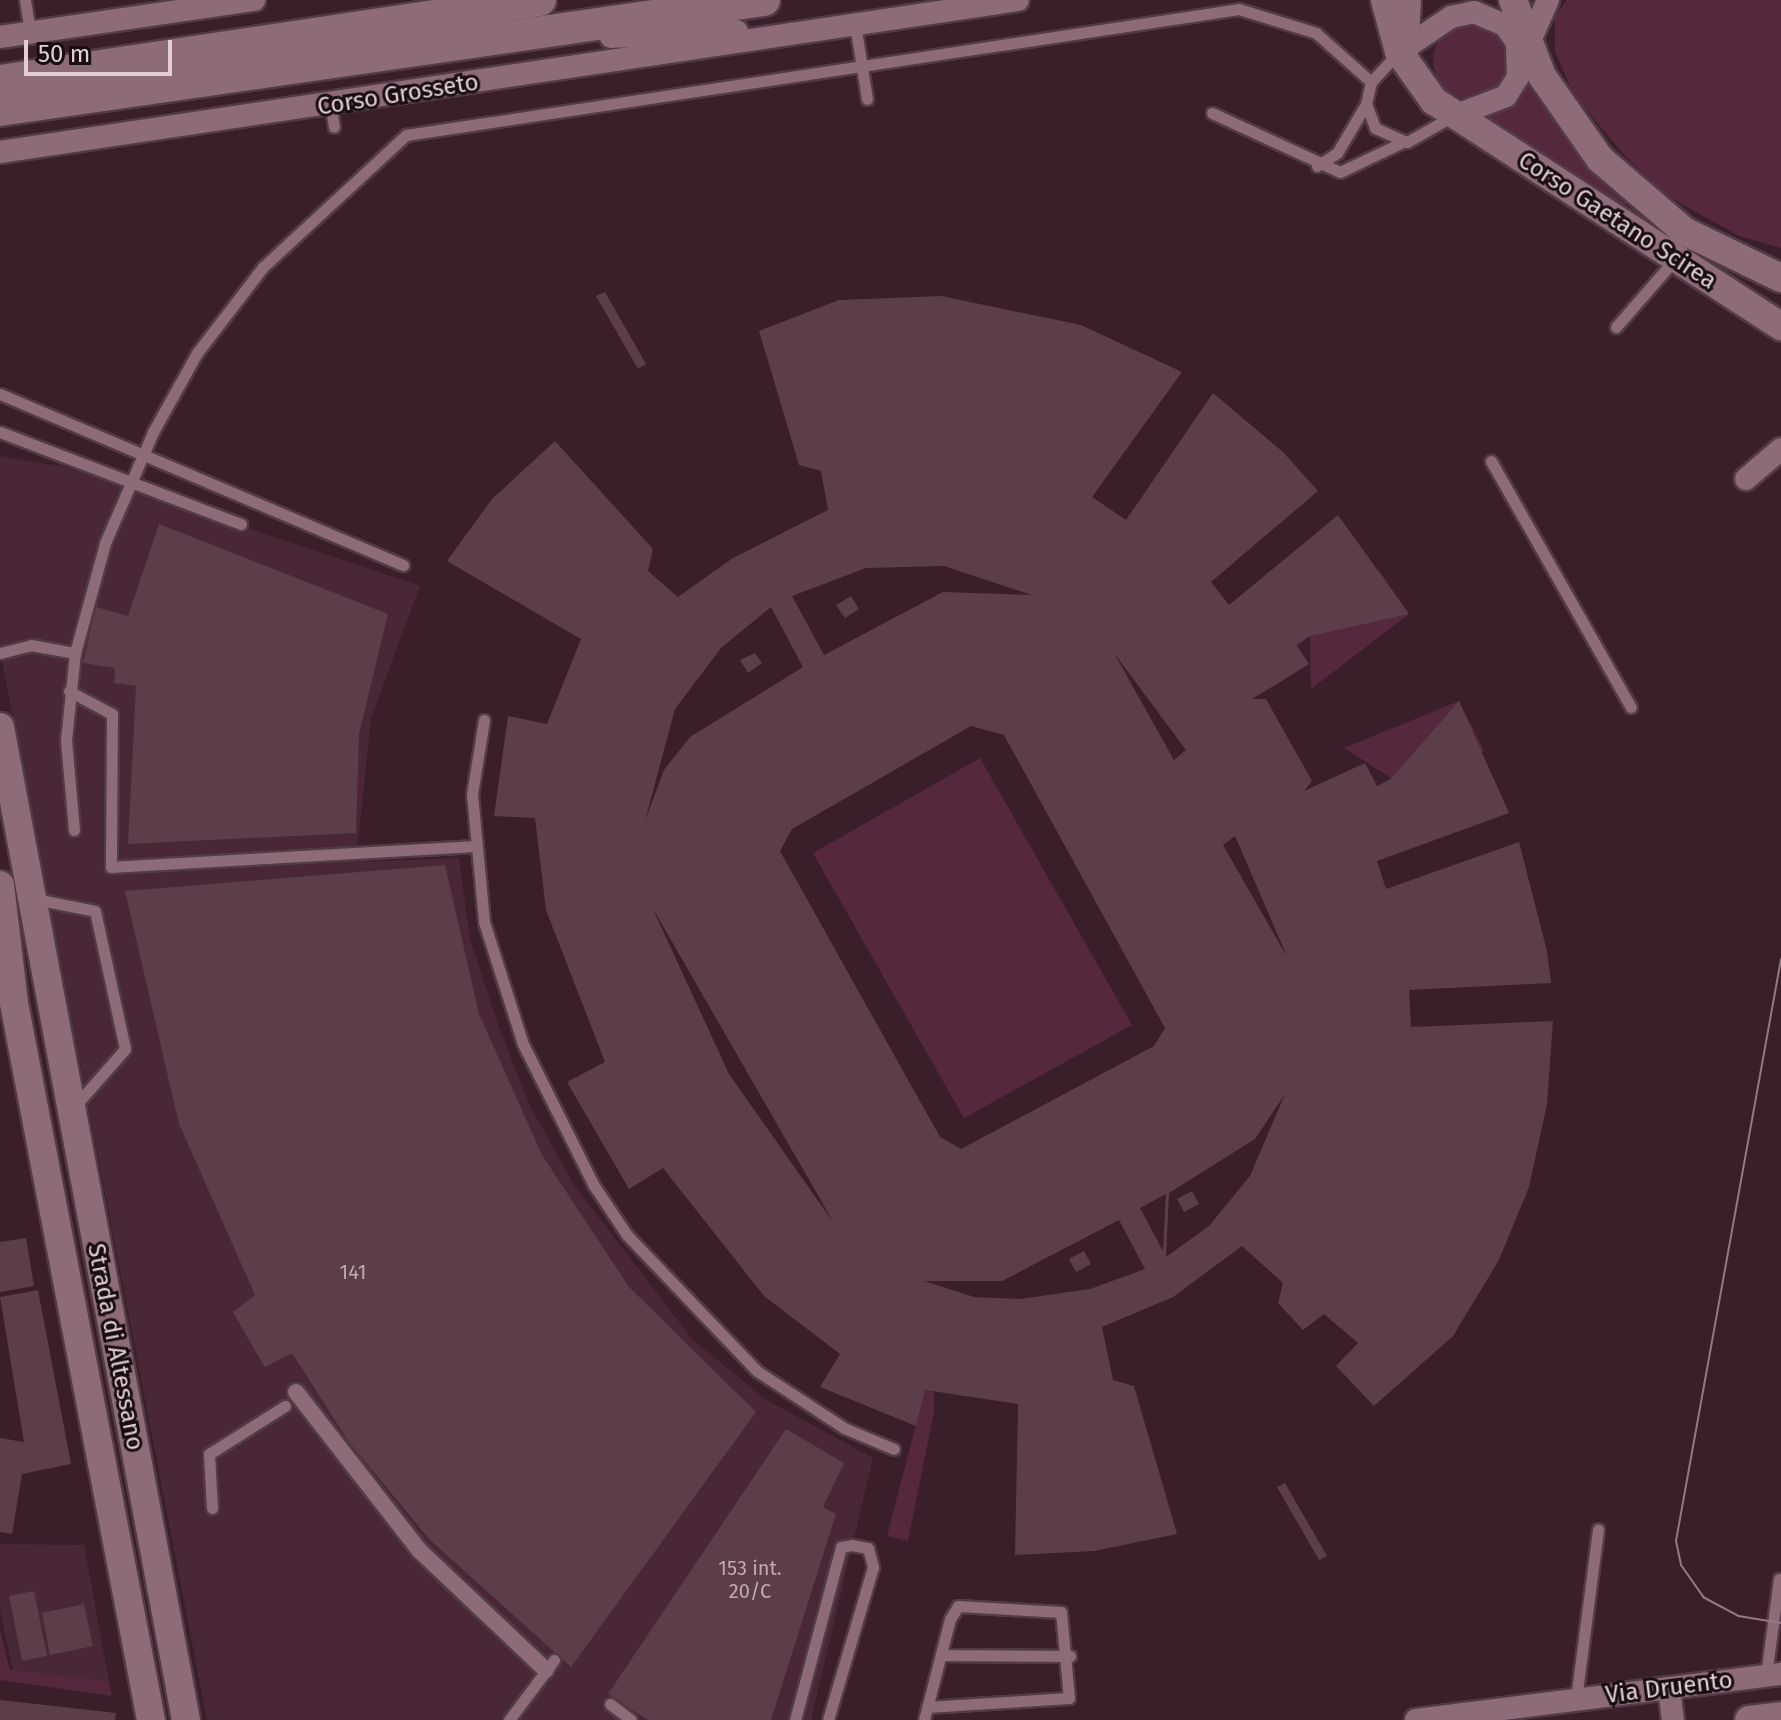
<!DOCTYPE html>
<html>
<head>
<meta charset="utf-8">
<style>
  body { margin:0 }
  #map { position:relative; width:1781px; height:1720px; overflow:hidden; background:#3a1f2b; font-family:"Fira Sans",sans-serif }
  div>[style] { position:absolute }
  .built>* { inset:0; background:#492736 }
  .green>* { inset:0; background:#55283d }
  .round { border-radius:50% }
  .building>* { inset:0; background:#5c3d4a }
  .roads { filter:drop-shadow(2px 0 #523b46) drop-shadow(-2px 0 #523b46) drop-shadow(0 2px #523b46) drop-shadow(0 -2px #523b46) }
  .service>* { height:11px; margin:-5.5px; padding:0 5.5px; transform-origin:5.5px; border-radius:5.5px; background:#8d6b79 }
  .pedestrian>* { height:16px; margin:-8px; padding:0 8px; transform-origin:8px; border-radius:8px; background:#8d6b79 }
  .minor>* { height:22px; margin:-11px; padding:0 11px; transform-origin:11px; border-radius:11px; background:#8d6b79 }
  .tertiary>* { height:28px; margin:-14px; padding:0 14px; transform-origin:14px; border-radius:14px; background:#8d6b79 }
  .secondary>* { height:32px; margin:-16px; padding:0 16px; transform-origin:16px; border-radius:16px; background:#8d6b79 }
  .tram>* { height:2px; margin:-1px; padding:0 1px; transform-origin:1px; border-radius:1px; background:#917a84 }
  span { translate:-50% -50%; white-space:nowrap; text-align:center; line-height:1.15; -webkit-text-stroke:6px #190d12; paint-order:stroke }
  .number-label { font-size:20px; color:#c0aab3 }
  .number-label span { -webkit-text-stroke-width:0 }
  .street-label { font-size:24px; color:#e2cfd6 }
  .scale { position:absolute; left:24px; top:40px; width:148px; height:36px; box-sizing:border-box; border:4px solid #e2cfd6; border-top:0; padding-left:10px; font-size:24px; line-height:28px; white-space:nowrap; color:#e2cfd6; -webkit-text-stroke:6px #190d12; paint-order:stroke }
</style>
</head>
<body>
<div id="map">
  <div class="built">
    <div style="clip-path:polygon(0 456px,66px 467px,420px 586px,371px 718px,356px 862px,459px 858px,470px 939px,499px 1027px,530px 1106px,574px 1185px,693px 1340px,765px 1399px,873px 1458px,811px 1720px,207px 1720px,0 650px)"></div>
    <div style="clip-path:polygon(0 1544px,84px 1545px,109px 1681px,13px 1671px,0 1610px)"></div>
  </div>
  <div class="green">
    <div style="clip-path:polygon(1567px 0,1781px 0,1781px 248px,1739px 236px,1666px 195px,1627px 158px,1574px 95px,1555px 52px,1555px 16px)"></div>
    <div class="round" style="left:1433px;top:23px;width:76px;height:76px"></div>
    <div style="clip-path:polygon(1531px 73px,1629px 201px,1623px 206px,1483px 116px,1511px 102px)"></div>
    <div style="clip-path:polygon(1378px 569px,1409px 614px,1311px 689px,1310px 636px,1297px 646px,1309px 664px,1273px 687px,1256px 662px)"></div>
    <div style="clip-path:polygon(1459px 701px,1484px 751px,1362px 804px,1391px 778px,1344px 748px)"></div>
    <div style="clip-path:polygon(980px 758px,1132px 1025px,964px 1118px,813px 853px)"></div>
    <div style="clip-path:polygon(925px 1390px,934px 1392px,934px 1412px,908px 1541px,887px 1536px)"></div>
    <div style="clip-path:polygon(0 1631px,10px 1670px,109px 1681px,112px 1696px,0 1680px)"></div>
  </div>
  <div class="building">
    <div style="clip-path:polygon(605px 292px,646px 364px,638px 369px,596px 296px)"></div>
    <div style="clip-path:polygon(evenodd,941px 296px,1081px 325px,1182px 372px,1092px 497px,1126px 520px,1213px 393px,1283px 452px,1318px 491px,1211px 582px,1229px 605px,1338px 515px,1409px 614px,1310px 636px,1296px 645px,1309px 664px,1252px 699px,1266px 699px,1312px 781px,1304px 791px,1365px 763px,1377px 786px,1391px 779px,1459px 701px,1509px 813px,1377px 861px,1386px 889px,1519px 842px,1547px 951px,1551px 983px,1409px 990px,1411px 1027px,1553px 1021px,1547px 1104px,1529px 1187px,1499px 1260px,1453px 1336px,1374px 1406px,1336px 1366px,1358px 1343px,1324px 1314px,1303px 1330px,1278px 1303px,1283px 1283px,1242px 1246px,1173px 1297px,1102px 1327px,1113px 1380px,1134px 1386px,1177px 1534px,1094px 1551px,1015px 1555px,1018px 1404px,925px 1390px,916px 1426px,820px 1387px,840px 1354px,764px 1296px,663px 1168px,629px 1189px,567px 1082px,605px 1062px,546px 910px,535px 818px,494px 816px,508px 716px,547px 724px,581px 639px,447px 561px,492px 499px,555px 441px,653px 549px,648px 571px,678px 597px,733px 558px,828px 510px,821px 471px,799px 465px,759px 331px,839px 300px,941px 296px,944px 566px,1032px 595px,943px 592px,824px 655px,792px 596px,866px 568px,944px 566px,941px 296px,771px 607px,803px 667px,690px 737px,664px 770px,645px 821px,675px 709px,721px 648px,771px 607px,941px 296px,1114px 653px,1186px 750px,1174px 760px,1123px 669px,1114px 653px,941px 296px,971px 726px,1004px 735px,1165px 1028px,1154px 1046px,961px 1149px,940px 1137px,780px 851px,792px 829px,971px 726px,941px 296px,1235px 836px,1286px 954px,1286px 955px,1223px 845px,1235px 836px,941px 296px,652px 907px,823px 1204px,833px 1222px,729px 1074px,652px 907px,941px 296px,1285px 1094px,1250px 1176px,1209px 1226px,1166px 1257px,1169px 1193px,1255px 1139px,1285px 1094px,941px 296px,1166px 1194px,1163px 1251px,1140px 1208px,1166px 1194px,941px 296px,1119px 1220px,1145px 1269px,1090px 1289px,1020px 1299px,974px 1297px,924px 1281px,1002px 1281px,1119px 1220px)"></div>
    <div style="clip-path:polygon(159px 524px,388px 614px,359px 734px,356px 833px,128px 844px,136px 686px,114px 683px,115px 668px,83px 663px,96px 607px,128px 616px)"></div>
    <div style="clip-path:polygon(851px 596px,859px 609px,845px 618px,836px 605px)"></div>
    <div style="clip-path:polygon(755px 653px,762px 663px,748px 673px,740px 660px)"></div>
    <div style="clip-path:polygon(445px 865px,479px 1014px,542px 1155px,629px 1287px,756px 1412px,571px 1667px,430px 1540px,349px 1442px,292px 1353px,265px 1367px,250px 1342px,233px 1312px,255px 1295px,179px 1124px,125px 891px)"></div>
    <div style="clip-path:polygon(1192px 1191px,1199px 1204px,1184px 1212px,1177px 1199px)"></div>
    <div style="clip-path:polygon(26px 1238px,34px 1286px,0 1292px,0 1242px)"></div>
    <div style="clip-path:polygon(1084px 1251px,1091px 1264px,1076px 1272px,1069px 1259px)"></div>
    <div style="clip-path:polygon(38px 1290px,71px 1464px,22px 1474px,12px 1534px,0 1532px,0 1438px,24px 1442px,0 1297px)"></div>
    <div style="clip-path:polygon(786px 1429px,844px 1463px,823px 1507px,836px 1514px,771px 1720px,648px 1720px,608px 1694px)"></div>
    <div style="clip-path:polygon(1285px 1483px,1327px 1556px,1319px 1560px,1277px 1487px)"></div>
    <div style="clip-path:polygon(34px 1591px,47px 1656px,22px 1661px,9px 1596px)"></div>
    <div style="clip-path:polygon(84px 1604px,93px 1646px,50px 1655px,42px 1613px)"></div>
    <div style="clip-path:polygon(0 1700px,116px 1713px,115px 1720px,0 1720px)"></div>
  </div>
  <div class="roads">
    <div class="service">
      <div style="left:25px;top:0;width:32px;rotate:81deg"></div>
      <div style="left:855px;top:24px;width:76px;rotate:80.9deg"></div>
      <div style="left:1398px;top:53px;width:40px;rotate:133deg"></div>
      <div style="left:1371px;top:82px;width:23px;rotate:103deg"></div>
      <div style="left:1366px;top:104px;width:26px;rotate:69deg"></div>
      <div style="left:1375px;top:128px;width:35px;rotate:24deg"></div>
      <div style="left:1407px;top:142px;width:53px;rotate:-29.5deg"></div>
      <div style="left:331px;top:106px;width:21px;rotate:82deg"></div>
      <div style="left:1212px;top:113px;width:141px;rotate:24.7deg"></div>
      <div style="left:1340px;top:172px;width:70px;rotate:-25.5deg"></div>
      <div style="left:1317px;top:166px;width:24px;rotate:-33deg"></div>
      <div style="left:1337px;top:153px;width:57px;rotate:-59.4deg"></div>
      <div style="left:1616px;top:327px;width:91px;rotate:-49deg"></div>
      <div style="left:0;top:394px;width:438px;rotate:23deg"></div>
      <div style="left:0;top:432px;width:258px;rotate:20.9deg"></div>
      <div style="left:1491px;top:461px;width:283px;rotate:60.4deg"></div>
      <div style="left:0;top:653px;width:32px;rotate:-14deg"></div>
      <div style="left:31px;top:645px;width:45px;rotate:10.3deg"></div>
      <div style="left:69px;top:691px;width:49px;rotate:28.1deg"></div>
      <div style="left:112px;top:714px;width:153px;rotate:90.4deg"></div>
      <div style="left:111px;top:867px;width:364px;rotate:-3.3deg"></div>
      <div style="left:484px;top:720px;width:75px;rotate:99.2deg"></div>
      <div style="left:472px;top:794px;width:129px;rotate:84.6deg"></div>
      <div style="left:484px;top:922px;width:128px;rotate:72.3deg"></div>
      <div style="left:523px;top:1044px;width:157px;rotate:63.4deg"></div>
      <div style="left:593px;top:1184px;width:61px;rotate:56.3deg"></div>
      <div style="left:627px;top:1235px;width:188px;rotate:46.3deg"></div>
      <div style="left:757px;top:1371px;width:104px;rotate:33.2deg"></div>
      <div style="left:844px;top:1428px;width:54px;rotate:22.8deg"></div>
      <div style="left:74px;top:830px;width:90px;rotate:-95.1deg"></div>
      <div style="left:66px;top:740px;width:87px;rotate:-84.1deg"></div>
      <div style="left:75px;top:653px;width:114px;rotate:-74.7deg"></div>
      <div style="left:105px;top:543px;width:121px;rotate:-66.6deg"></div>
      <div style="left:153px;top:432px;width:90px;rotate:-60.9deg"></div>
      <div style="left:197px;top:353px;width:108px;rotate:-52.5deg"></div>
      <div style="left:263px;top:267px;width:195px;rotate:-42.7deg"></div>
      <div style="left:406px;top:135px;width:842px;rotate:-8.6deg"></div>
      <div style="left:1239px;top:9px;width:81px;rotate:17.3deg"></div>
      <div style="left:1316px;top:33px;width:74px;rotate:41.7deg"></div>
      <div style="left:35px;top:899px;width:61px;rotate:11.3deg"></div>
      <div style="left:95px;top:911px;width:141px;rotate:77.7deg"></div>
      <div style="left:125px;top:1049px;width:76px;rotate:131.3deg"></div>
      <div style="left:212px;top:1508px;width:54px;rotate:-93.2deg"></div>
      <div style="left:209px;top:1454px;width:90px;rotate:-32.3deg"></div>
      <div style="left:941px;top:1655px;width:129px;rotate:0.4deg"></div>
      <div style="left:1766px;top:1675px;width:97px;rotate:-82.3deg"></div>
      <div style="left:1576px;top:1699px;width:171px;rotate:-82.6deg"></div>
      <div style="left:610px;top:1704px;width:26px;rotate:37deg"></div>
      <div style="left:509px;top:1720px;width:75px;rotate:-53.1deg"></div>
      <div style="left:795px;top:1720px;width:179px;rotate:-75.1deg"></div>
      <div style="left:841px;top:1547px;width:11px;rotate:-10deg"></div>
      <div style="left:852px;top:1545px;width:16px;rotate:11deg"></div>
      <div style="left:868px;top:1548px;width:20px;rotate:75deg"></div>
      <div style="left:873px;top:1567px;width:159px;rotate:106.4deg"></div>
      <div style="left:924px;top:1720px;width:104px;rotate:-75.6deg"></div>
      <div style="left:950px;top:1619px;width:15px;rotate:-58deg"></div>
      <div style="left:958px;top:1606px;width:103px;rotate:3.3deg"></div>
      <div style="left:1061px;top:1612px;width:86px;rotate:84.7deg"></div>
      <div style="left:1069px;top:1698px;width:142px;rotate:176.4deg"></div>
    </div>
    <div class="pedestrian">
      <div style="left:296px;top:1392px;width:202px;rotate:52.1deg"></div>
      <div style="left:420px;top:1551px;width:173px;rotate:43.4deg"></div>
    </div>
    <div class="minor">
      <div style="left:0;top:37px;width:257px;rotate:-8.3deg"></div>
      <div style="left:611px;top:37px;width:126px;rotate:-2.7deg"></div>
      <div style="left:1526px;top:50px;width:55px;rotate:-66.3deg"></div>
      <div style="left:1399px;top:52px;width:63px;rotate:-33.9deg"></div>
      <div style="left:1451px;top:17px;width:24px;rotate:-12deg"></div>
      <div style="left:1474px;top:12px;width:34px;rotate:23deg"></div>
      <div style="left:1505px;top:25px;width:37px;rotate:56deg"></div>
      <div style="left:1407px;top:55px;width:55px;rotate:-86.9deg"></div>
      <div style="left:1454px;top:116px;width:56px;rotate:-21deg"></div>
      <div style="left:1506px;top:96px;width:22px;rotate:-58deg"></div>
      <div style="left:1518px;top:77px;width:36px;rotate:-92deg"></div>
      <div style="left:0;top:152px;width:1029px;rotate:-8.49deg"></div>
      <div style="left:1746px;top:479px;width:46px;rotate:-40.6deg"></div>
      <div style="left:1669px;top:1688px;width:32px;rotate:83deg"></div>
      <div style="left:1416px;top:1720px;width:368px;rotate:-7.2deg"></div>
    </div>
    <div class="tertiary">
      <div style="left:1385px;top:0;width:54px;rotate:74.9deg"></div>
      <div style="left:1399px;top:52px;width:60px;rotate:54.5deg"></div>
      <div style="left:1434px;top:101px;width:414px;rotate:33deg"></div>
      <div style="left:1513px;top:0;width:81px;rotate:69.1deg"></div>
      <div style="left:1542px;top:76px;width:101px;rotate:55.1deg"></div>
      <div style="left:1600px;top:159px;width:111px;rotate:40.6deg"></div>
      <div style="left:1684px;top:231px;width:108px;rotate:25.9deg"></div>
      <div style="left:0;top:727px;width:1010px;rotate:79.39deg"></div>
      <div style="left:0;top:885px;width:119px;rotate:83.2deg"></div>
      <div style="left:14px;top:1003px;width:730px;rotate:79.18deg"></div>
      <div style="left:1749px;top:1720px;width:32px;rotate:-7deg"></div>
    </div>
    <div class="secondary">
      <div style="left:0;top:81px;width:546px;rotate:-8.53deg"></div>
      <div style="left:0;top:110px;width:772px;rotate:-8.19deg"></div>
    </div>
  </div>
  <div class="tram">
    <div style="left:1781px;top:959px;width:591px;rotate:100.23deg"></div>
    <div style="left:1676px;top:1541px;width:25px;rotate:78deg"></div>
    <div style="left:1681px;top:1565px;width:39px;rotate:55deg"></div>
    <div style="left:1703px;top:1597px;width:40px;rotate:28deg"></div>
    <div style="left:1738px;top:1616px;width:44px;rotate:9.2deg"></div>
  </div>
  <div class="number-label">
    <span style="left:353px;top:1272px">141</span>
    <span style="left:750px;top:1580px">153 int.<br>20/C</span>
  </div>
  <div class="street-label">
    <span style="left:398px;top:95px;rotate:-9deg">Corso Grosseto</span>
    <span style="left:1617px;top:221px;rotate:33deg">Corso Gaetano Scirea</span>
    <span style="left:115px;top:1347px;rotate:79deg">Strada di Altessano</span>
    <span style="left:1669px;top:1688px;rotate:-7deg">Via Druento</span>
  </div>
  <div class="scale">50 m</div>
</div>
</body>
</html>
